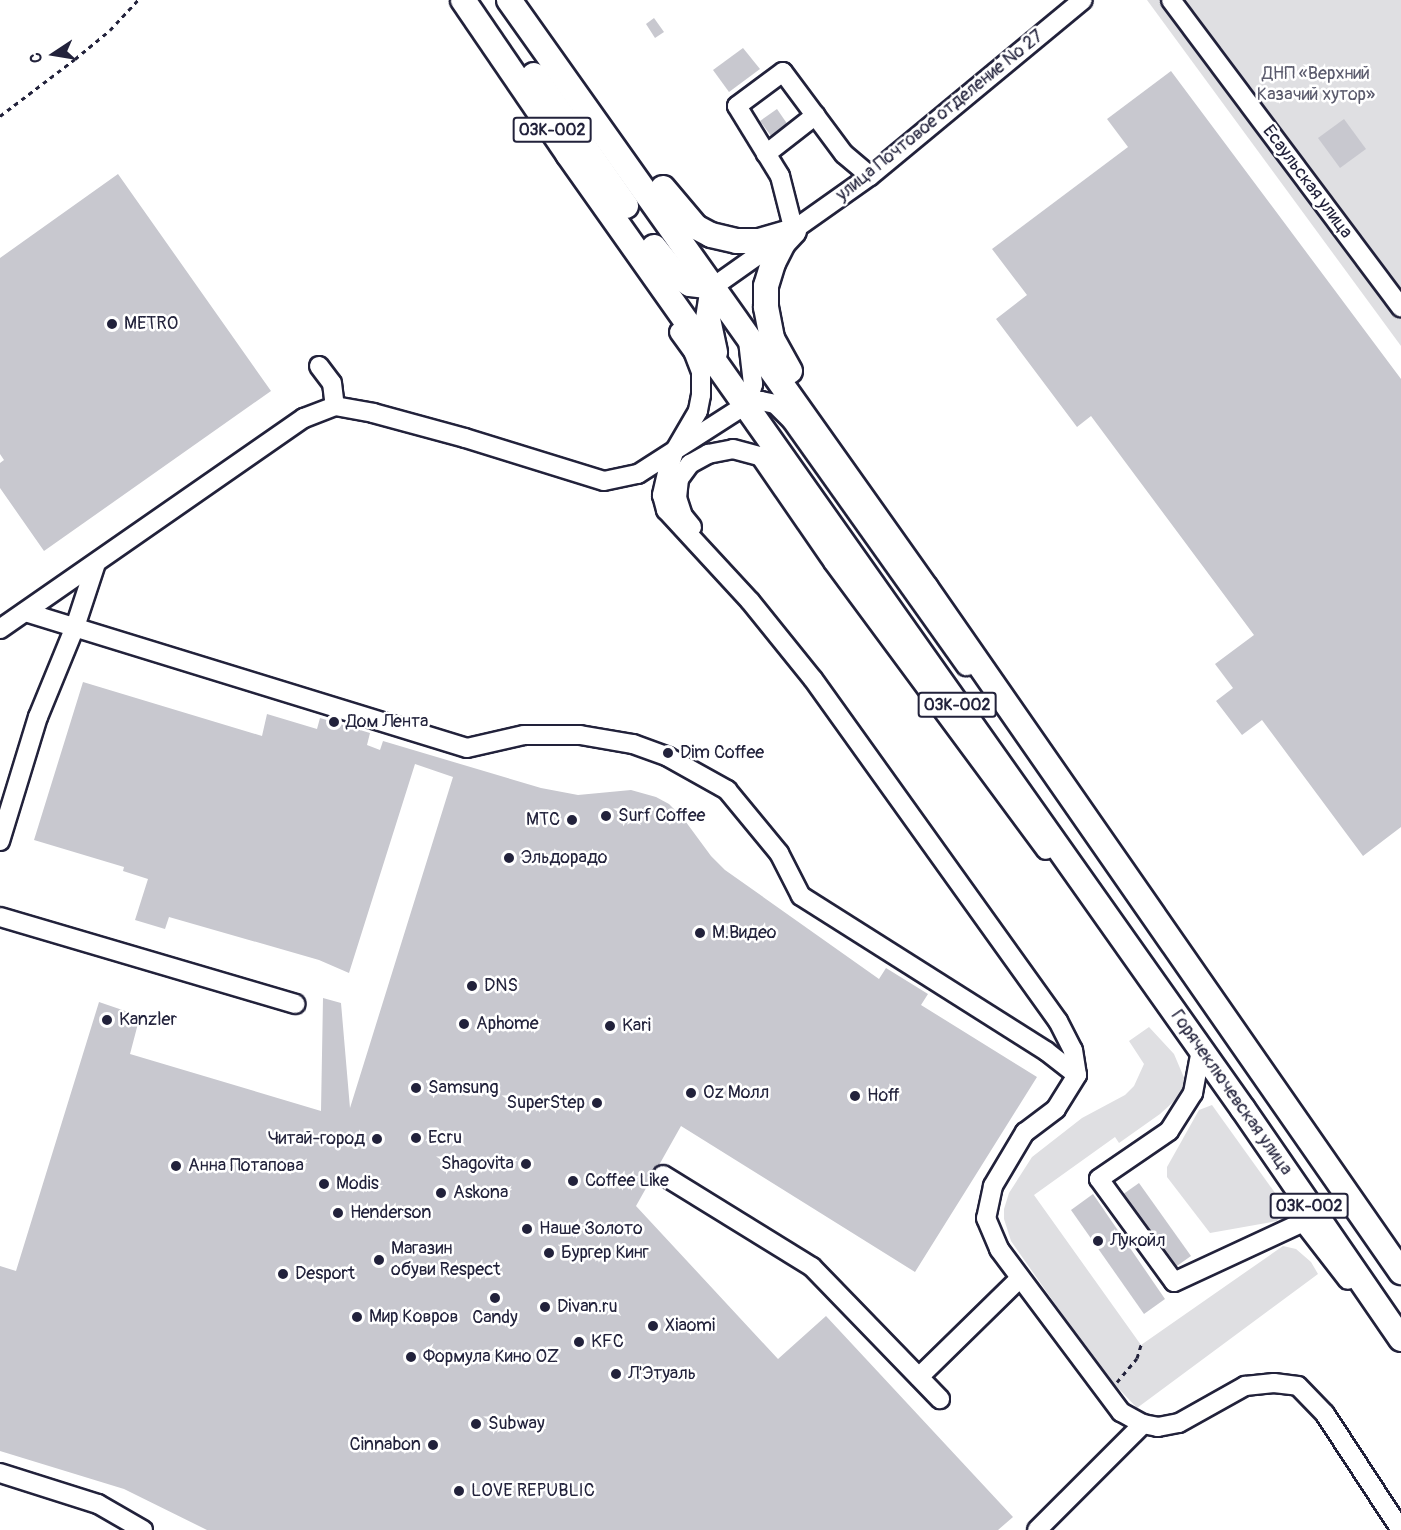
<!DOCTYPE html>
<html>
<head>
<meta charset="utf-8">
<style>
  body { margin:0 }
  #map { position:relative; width:1401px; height:1530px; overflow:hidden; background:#fff; font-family:Pangolin,sans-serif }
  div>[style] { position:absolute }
  .green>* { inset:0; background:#dfdfe2 }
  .building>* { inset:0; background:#c8c8cf }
  .path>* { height:3px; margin-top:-1.5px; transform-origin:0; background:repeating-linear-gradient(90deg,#22223b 0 4.5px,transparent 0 9px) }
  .roads { filter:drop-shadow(2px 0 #22223b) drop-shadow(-2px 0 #22223b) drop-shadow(0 2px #22223b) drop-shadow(0 -2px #22223b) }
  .minor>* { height:18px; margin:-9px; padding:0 9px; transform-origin:9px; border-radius:9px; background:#fff }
  .major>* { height:24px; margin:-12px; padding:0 12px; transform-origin:12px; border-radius:12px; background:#fff }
  .dots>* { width:16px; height:16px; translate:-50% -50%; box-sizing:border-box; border:3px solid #fff; border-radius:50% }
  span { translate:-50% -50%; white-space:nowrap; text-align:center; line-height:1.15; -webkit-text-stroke:5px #fff; paint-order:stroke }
  .shield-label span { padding:2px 4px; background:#fff; border:2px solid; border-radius:4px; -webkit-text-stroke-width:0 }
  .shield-label { font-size:16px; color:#22223b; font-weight:700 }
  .park-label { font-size:18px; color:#5b5b6d }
  .street-label { font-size:18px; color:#22223b }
  .poi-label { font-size:18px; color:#22223b }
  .left { translate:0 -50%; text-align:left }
  .right { translate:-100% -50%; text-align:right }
  .north { position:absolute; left:24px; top:24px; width:60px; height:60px; -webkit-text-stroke:4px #fff; paint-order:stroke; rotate:258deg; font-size:16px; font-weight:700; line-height:24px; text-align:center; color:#22223b }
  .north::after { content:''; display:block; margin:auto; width:21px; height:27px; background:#22223b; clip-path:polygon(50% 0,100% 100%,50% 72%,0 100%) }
</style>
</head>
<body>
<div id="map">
  <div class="green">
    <div style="clip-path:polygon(1147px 0,1401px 0,1401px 346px)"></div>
    <div style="clip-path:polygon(1149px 1027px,1174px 1054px,1185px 1080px,1182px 1094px,1160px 1114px,1119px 1143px,1115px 1137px,1034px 1195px,1141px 1345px,1283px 1246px,1296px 1249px,1311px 1262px,1318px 1274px,1137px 1408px,1102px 1371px,1011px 1241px,1004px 1219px,1004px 1209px,1009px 1193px,1032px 1157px,1082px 1118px,1125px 1095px,1134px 1086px,1144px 1064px,1129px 1041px)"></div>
    <div style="clip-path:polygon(1212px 1105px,1283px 1204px,1283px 1211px,1277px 1221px,1210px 1233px,1167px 1177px,1167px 1167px,1199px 1110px)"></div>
  </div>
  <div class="building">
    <div style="clip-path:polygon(654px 18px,664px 32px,655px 38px,646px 24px)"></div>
    <div style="clip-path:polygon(743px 48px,760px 69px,729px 92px,713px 70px)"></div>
    <div style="clip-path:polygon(1171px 71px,1401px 379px,1401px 827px,1363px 856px,1262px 720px,1242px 735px,1216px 701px,1233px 688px,1215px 664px,1254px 635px,1091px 416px,1077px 427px,996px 319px,1027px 295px,992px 249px,1128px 147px,1107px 119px)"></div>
    <div style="clip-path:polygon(777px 109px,799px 141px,783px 152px,760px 121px)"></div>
    <div style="clip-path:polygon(1344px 119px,1366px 149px,1340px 168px,1318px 138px)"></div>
    <div style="clip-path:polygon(118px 174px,271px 391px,44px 551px,0 488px,0 463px,4px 460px,0 454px,0 258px)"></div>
    <div style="clip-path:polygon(83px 682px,262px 736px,267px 714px,317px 729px,320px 718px,370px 733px,367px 745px,380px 750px,383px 741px,541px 788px,578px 795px,631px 790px,656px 797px,669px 804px,683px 818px,711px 856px,725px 870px,879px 979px,886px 968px,928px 994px,921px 1005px,1037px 1077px,915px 1272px,681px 1126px,636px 1206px,778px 1359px,826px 1316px,1013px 1517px,998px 1530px,207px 1530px,124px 1489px,0 1451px,0 1266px,16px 1271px,99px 1002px,140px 1016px,130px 1054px,321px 1111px,323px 998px,341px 1003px,350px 1108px,453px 777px,415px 764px,349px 973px,319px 960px,169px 917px,165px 929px,135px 920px,148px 879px,123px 871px,124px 867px,34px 840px)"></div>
    <div style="clip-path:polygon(1139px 1183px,1191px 1256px,1174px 1268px,1122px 1195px)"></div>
    <div style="clip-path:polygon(1093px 1194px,1165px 1299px,1144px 1314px,1071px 1210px)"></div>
  </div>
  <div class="path">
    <div style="left:0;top:116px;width:94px;rotate:-37.2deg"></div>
    <div style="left:75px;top:59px;width:45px;rotate:-39.6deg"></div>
    <div style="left:110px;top:30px;width:41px;rotate:-47deg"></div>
    <div style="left:1117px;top:1382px;width:31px;rotate:-50deg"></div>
    <div style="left:1137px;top:1358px;width:14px;rotate:-73deg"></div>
  </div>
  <div class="roads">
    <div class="minor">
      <div style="left:1171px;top:0;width:384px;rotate:53.2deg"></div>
      <div style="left:766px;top:154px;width:63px;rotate:-38deg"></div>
      <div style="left:794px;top:231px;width:57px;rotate:-104.3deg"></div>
      <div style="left:780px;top:176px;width:82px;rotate:-121.6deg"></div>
      <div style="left:737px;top:106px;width:57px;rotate:-36.5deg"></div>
      <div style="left:783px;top:72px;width:102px;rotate:53.4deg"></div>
      <div style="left:844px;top:154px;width:34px;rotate:40deg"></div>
      <div style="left:713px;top:287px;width:192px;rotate:-35.3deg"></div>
      <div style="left:870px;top:176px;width:276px;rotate:-39.6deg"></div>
      <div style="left:679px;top:332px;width:24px;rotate:54deg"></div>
      <div style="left:693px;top:351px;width:22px;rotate:69deg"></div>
      <div style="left:701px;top:372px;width:23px;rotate:90deg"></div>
      <div style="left:701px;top:395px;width:16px;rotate:101deg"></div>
      <div style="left:698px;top:411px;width:48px;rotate:120.3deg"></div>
      <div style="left:674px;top:452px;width:22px;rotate:108deg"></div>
      <div style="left:667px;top:473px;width:23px;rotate:103deg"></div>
      <div style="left:662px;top:495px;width:16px;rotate:75deg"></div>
      <div style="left:666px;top:510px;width:124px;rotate:47.3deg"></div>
      <div style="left:750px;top:601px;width:100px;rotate:51.1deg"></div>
      <div style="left:813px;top:679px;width:421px;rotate:54.4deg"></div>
      <div style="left:1058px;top:1021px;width:33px;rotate:63deg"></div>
      <div style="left:1073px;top:1050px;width:25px;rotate:81deg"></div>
      <div style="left:1077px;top:1075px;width:40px;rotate:122deg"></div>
      <div style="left:1056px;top:1109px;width:39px;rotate:143deg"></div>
      <div style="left:1025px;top:1132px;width:63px;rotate:120.7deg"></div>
      <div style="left:993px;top:1186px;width:33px;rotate:102deg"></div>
      <div style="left:986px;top:1218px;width:34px;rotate:67deg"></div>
      <div style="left:999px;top:1249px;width:204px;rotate:53.2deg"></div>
      <div style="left:1121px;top:1412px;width:25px;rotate:29deg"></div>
      <div style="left:1143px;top:1424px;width:15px;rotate:11deg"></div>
      <div style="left:1158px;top:1427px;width:21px;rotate:-11deg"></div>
      <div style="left:1179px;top:1423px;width:76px;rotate:-29.3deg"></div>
      <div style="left:1245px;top:1386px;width:29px;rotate:-6deg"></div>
      <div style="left:1274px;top:1383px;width:24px;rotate:7deg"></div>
      <div style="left:1298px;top:1386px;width:39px;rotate:46deg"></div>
      <div style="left:1325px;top:1414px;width:139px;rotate:56.8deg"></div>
      <div style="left:319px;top:366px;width:21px;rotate:53deg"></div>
      <div style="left:332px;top:383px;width:23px;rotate:83deg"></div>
      <div style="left:747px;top:404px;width:21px;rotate:-73deg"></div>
      <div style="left:753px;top:384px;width:43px;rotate:-96.6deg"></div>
      <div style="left:692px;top:527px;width:14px;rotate:-129deg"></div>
      <div style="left:683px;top:516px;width:19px;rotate:-108deg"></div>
      <div style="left:677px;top:498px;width:19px;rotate:-84deg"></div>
      <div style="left:679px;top:479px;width:19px;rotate:-54deg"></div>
      <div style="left:690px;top:464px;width:21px;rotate:-29deg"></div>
      <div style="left:708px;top:454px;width:25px;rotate:-11deg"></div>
      <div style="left:733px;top:449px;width:28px;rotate:15deg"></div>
      <div style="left:760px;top:456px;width:129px;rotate:55.4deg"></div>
      <div style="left:833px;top:562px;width:358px;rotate:53.5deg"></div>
      <div style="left:25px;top:612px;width:462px;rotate:17.1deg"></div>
      <div style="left:467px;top:748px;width:58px;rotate:-12.8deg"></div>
      <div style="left:524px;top:735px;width:56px"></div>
      <div style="left:580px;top:735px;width:54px;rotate:9.6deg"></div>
      <div style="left:633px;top:744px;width:37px;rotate:20deg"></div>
      <div style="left:668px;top:757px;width:68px;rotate:29.2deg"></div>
      <div style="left:727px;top:790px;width:82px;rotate:50.5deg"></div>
      <div style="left:779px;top:853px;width:48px;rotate:62.9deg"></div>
      <div style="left:801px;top:896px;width:290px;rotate:32.3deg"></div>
      <div style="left:1046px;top:1051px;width:39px;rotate:38deg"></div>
      <div style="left:0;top:629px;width:370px;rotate:-34.8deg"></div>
      <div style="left:304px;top:418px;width:33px;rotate:-21deg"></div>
      <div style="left:335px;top:406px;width:39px;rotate:10deg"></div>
      <div style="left:373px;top:413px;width:95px;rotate:15.2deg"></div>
      <div style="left:465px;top:438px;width:145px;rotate:17.2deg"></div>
      <div style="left:604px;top:481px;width:35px;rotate:-12deg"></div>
      <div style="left:638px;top:474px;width:130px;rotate:-32.7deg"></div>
      <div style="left:747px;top:404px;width:14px;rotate:-12deg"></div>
      <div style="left:761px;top:401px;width:14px;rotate:12deg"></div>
      <div style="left:775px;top:404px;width:24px;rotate:45deg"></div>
      <div style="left:792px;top:421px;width:301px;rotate:54.6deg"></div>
      <div style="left:0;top:841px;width:130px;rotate:-73deg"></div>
      <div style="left:38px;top:717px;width:97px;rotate:-67.7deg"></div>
      <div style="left:75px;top:627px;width:67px;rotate:-71.8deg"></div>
      <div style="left:0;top:917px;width:308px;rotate:16.4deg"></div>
      <div style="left:1201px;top:1050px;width:44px;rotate:100.5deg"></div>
      <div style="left:1193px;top:1093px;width:45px;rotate:122.3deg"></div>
      <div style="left:1169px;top:1131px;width:85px;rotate:145.6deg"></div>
      <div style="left:1099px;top:1179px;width:127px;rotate:53.9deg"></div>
      <div style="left:1174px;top:1282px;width:142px;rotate:-24.9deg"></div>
      <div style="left:1303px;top:1222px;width:73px;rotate:52.2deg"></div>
      <div style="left:663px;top:1175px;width:175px;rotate:31.7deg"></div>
      <div style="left:812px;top:1267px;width:184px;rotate:45.9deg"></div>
      <div style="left:919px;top:1377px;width:141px;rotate:-44.4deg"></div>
      <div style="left:0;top:1473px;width:103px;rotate:17.6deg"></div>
      <div style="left:98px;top:1504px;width:52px;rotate:30deg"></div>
      <div style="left:1037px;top:1530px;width:150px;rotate:-45deg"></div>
    </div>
    <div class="major">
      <div style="left:463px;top:0;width:186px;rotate:55.7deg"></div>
      <div style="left:568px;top:154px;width:1169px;rotate:54.75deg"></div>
      <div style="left:1243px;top:1109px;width:279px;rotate:55.5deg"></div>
      <div style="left:509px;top:0;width:721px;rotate:54.66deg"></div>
      <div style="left:926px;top:588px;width:833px;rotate:55.22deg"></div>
      <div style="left:534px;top:75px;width:160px;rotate:54.9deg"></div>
      <div style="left:663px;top:188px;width:51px;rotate:49.8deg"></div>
      <div style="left:696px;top:227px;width:17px;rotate:28deg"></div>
      <div style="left:711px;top:235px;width:27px;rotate:13deg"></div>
      <div style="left:737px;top:241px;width:22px"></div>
      <div style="left:759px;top:241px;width:36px;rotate:-16deg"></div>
      <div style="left:654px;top:247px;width:35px;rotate:51deg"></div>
      <div style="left:676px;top:274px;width:17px;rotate:36deg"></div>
      <div style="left:690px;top:284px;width:23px;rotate:7deg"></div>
      <div style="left:713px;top:287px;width:32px;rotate:99deg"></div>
      <div style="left:708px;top:319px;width:34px;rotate:78deg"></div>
      <div style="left:790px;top:371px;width:38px;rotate:-119deg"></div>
      <div style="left:772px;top:338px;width:32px;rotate:-101deg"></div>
      <div style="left:766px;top:307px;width:21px;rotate:-90deg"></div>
      <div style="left:766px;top:286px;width:24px;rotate:-73deg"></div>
      <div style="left:773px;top:263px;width:22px;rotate:-63deg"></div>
      <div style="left:783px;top:243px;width:16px;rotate:-47deg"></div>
    </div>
  </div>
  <div class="dots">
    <div style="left:112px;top:324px;background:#22223b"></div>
    <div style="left:334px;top:722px;background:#22223b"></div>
    <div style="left:668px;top:753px;background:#22223b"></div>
    <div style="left:606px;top:816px;background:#22223b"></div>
    <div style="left:572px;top:820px;background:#22223b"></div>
    <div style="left:509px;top:858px;background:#22223b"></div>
    <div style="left:700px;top:933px;background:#22223b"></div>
    <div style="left:472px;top:986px;background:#22223b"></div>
    <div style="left:107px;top:1020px;background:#22223b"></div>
    <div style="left:464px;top:1024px;background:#22223b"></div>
    <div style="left:610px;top:1026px;background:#22223b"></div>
    <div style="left:416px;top:1088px;background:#22223b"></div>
    <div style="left:691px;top:1093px;background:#22223b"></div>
    <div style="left:855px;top:1096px;background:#22223b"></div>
    <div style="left:597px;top:1103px;background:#22223b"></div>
    <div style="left:416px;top:1138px;background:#22223b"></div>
    <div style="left:377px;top:1139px;background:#22223b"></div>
    <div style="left:526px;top:1164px;background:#22223b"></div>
    <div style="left:176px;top:1166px;background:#22223b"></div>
    <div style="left:573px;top:1181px;background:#22223b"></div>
    <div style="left:324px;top:1184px;background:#22223b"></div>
    <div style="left:441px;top:1193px;background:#22223b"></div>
    <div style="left:338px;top:1213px;background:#22223b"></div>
    <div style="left:527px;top:1229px;background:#22223b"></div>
    <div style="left:1098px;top:1241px;background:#22223b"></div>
    <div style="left:549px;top:1253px;background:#22223b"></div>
    <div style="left:379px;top:1260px;background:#22223b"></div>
    <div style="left:283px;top:1274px;background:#22223b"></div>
    <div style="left:495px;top:1298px;background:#22223b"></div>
    <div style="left:545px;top:1307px;background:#22223b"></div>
    <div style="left:357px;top:1317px;background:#22223b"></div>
    <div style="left:653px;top:1326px;background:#22223b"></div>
    <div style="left:579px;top:1342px;background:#22223b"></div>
    <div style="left:411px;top:1357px;background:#22223b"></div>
    <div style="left:616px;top:1374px;background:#22223b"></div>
    <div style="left:476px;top:1424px;background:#22223b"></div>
    <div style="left:433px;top:1445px;background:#22223b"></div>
    <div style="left:459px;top:1491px;background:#22223b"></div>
  </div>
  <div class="shield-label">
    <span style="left:552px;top:130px">03К-002</span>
    <span style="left:957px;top:705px">03К-002</span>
    <span style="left:1309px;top:1206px">03К-002</span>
  </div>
  <div class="park-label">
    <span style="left:1316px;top:85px">ДНП «Верхний<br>Казачий хутор»</span>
  </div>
  <div class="street-label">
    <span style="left:940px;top:116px;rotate:-39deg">улица Почтовое отделение № 27</span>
    <span style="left:1307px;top:182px;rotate:53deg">Есаульская улица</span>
    <span style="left:1231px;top:1093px;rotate:55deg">Горячеключевская улица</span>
  </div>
  <div class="poi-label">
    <span class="left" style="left:124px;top:324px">METRO</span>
    <span class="left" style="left:346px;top:722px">Дом Лента</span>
    <span class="left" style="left:680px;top:753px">Dim Coffee</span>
    <span class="left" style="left:618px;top:816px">Surf Coffee</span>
    <span class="right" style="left:560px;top:820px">МТС</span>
    <span class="left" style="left:521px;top:858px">Эльдорадо</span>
    <span class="left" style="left:712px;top:933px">М.Видео</span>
    <span class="left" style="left:484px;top:986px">DNS</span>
    <span class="left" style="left:119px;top:1020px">Kanzler</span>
    <span class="left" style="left:476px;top:1024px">Aphome</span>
    <span class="left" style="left:622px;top:1026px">Kari</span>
    <span class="left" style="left:428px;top:1088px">Samsung</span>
    <span class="left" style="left:703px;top:1093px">Oz Молл</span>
    <span class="left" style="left:867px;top:1096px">Hoff</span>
    <span class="right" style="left:585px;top:1103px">SuperStep</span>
    <span class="left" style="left:428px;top:1138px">Ecru</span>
    <span class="right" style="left:365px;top:1139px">Читай-город</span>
    <span class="right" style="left:514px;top:1164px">Shagovita</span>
    <span class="left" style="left:188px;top:1166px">Анна Потапова</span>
    <span class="left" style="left:585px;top:1181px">Coffee Like</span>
    <span class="left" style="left:336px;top:1184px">Modis</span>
    <span class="left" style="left:453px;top:1193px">Askona</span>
    <span class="left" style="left:350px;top:1213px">Henderson</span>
    <span class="left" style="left:539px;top:1229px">Наше Золото</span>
    <span class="left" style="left:1110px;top:1241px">Лукойл</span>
    <span class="left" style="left:391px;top:1260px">Магазин<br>обуви Respect</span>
    <span class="left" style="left:561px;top:1253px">Бургер Кинг</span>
    <span class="left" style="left:295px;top:1274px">Desport</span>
    <span class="left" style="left:557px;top:1307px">Divan.ru</span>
    <span class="left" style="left:369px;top:1317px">Мир Ковров</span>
    <span style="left:495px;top:1318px">Candy</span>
    <span class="left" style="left:665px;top:1326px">Xiaomi</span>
    <span class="left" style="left:591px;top:1342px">KFC</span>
    <span class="left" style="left:423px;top:1357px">Формула Кино OZ</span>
    <span class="left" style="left:628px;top:1374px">Л'Этуаль</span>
    <span class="left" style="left:488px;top:1424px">Subway</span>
    <span class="right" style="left:421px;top:1445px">Cinnabon</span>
    <span class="left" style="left:471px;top:1491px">LOVE REPUBLIC</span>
  </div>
  <div class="north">С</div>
</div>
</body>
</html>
